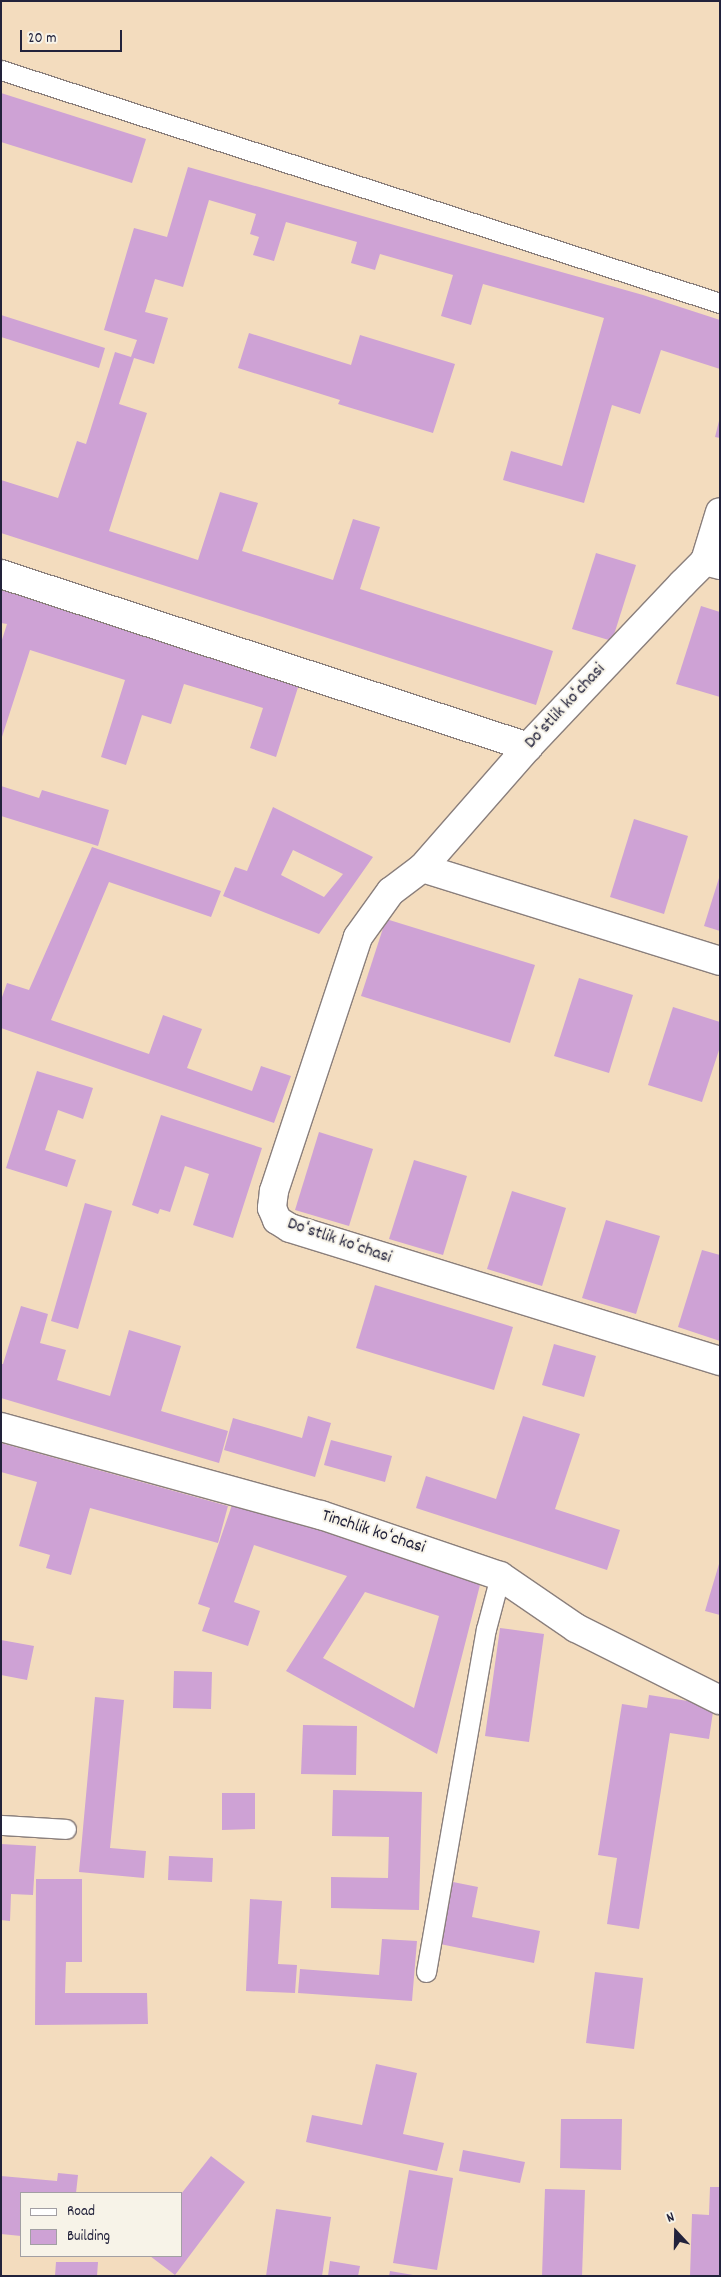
<!DOCTYPE html>
<html>
<head>
<meta charset="utf-8">
<style>
  body { margin:0 }
  #map { position:relative; width:721px; height:2277px; overflow:hidden; background:#f3dcbe; font-family:Dekko,sans-serif }
  div>[style] { position:absolute }
  .building>* { inset:0; background:#cea2d5 }
  .roads { filter:drop-shadow(1px 0 #8a7f7c) drop-shadow(-1px 0 #8a7f7c) drop-shadow(0 1px #8a7f7c) drop-shadow(0 -1px #8a7f7c) }
  .service>* { height:19px; margin:-9.5px; padding:0 9.5px; transform-origin:9.5px; border-radius:9.5px; background:#fff }
  .minor>* { height:28px; margin:-14px; padding:0 14px; transform-origin:14px; border-radius:14px; background:#fff }
  span { translate:-50% -50%; white-space:nowrap; text-align:center; line-height:1.15; -webkit-text-stroke:4px #f7f3e8; paint-order:stroke }
  .street-label { font-size:18px; color:#22223b }
  .frame { position:absolute; inset:0; border:2px solid #22223b; pointer-events:none }
  .legend { position:absolute; left:20px; top:2192px; width:162px; height:65px; box-sizing:border-box; background:#f7f3e8; border:1px solid #a29fa3; margin:0; padding:6px 9px; list-style:none; font-size:15px; color:#22223b }
  .legend li { display:flex; align-items:center; gap:10px; height:25px }
  .legend b { width:25px; border:1px solid #a29fa3 }
  .north { position:absolute; left:651px; top:2207px; width:50px; height:50px; -webkit-text-stroke:4px #f7f3e8; paint-order:stroke; rotate:339deg; font-size:14px; font-weight:700; line-height:20px; text-align:center; color:#22223b }
  .north::after { content:''; display:block; margin:auto; width:18px; height:22px; background:#22223b; clip-path:polygon(50% 0,100% 100%,50% 72%,0 100%) }
  .scale { position:absolute; left:20px; top:30px; width:102px; height:22px; box-sizing:border-box; border:2px solid #22223b; border-top:0; padding-left:6px; font-size:15px; line-height:18px; white-space:nowrap; color:#22223b; -webkit-text-stroke:4px #f7f3e8; paint-order:stroke }
</style>
</head>
<body>
<div id="map">
  <div class="building">
    <div style="clip-path:polygon(1px 93px,146px 139px,132px 183px,1px 142px)"></div>
    <div style="clip-path:polygon(188px 167px,643px 295px,720px 320px,720px 369px,661px 350px,640px 414px,612px 405px,584px 503px,503px 480px,511px 451px,562px 466px,604px 318px,483px 284px,471px 325px,441px 316px,453px 275px,380px 254px,375px 270px,351px 263px,357px 242px,286px 222px,274px 261px,253px 255px,259px 237px,250px 234px,256px 214px,209px 200px,183px 287px,155px 279px,145px 312px,168px 318px,154px 364px,134px 358px,119px 404px,147px 413px,109px 531px,198px 560px,220px 492px,258px 503px,242px 551px,333px 580px,353px 519px,380px 527px,360px 589px,553px 651px,536px 705px,1px 533px,1px 480px,58px 498px,77px 441px,86px 444px,115px 352px,131px 357px,137px 340px,104px 330px,134px 228px,167px 237px)"></div>
    <div style="clip-path:polygon(1px 315px,105px 348px,99px 368px,1px 337px)"></div>
    <div style="clip-path:polygon(249px 333px,351px 365px,360px 335px,455px 364px,433px 433px,338px 404px,340px 400px,238px 368px)"></div>
    <div style="clip-path:polygon(719px 421px,720px 421px,720px 438px,715px 437px)"></div>
    <div style="clip-path:polygon(596px 553px,636px 565px,612px 641px,572px 629px)"></div>
    <div style="clip-path:polygon(1px 589px,300px 681px,276px 757px,250px 748px,263px 708px,184px 684px,171px 724px,142px 715px,126px 765px,101px 757px,125px 680px,30px 650px,1px 740px,1px 643px,7px 624px,1px 623px)"></div>
    <div style="clip-path:polygon(701px 606px,720px 612px,720px 697px,676px 684px)"></div>
    <div style="clip-path:polygon(1px 786px,39px 798px,42px 790px,109px 810px,98px 846px,1px 816px)"></div>
    <div style="clip-path:polygon(evenodd,273px 807px,373px 857px,319px 934px,223px 896px,235px 867px,247px 871px,273px 807px,293px 850px,343px 874px,324px 897px,281px 875px,293px 850px)"></div>
    <div style="clip-path:polygon(634px 819px,688px 836px,664px 914px,610px 897px)"></div>
    <div style="clip-path:polygon(92px 847px,221px 891px,211px 917px,109px 882px,51px 1020px,149px 1054px,163px 1015px,202px 1029px,187px 1068px,252px 1091px,261px 1066px,291px 1076px,274px 1123px,1px 1028px,1px 1000px,7px 983px,29px 990px)"></div>
    <div style="clip-path:polygon(719px 878px,720px 878px,720px 931px,704px 926px)"></div>
    <div style="clip-path:polygon(386px 919px,535px 965px,510px 1043px,361px 996px)"></div>
    <div style="clip-path:polygon(579px 978px,633px 995px,609px 1073px,554px 1056px)"></div>
    <div style="clip-path:polygon(673px 1007px,720px 1022px,720px 1047px,702px 1102px,648px 1085px)"></div>
    <div style="clip-path:polygon(37px 1071px,93px 1088px,83px 1119px,58px 1110px,45px 1150px,76px 1160px,67px 1187px,6px 1168px)"></div>
    <div style="clip-path:polygon(161px 1115px,262px 1148px,233px 1238px,193px 1225px,209px 1174px,185px 1166px,170px 1212px,160px 1209px,158px 1214px,132px 1205px)"></div>
    <div style="clip-path:polygon(319px 1132px,373px 1149px,349px 1226px,295px 1210px)"></div>
    <div style="clip-path:polygon(414px 1160px,467px 1176px,443px 1255px,389px 1239px)"></div>
    <div style="clip-path:polygon(512px 1191px,566px 1208px,542px 1286px,487px 1269px)"></div>
    <div style="clip-path:polygon(85px 1203px,112px 1211px,78px 1329px,51px 1321px)"></div>
    <div style="clip-path:polygon(606px 1220px,660px 1236px,636px 1314px,582px 1298px)"></div>
    <div style="clip-path:polygon(702px 1250px,720px 1255px,720px 1341px,678px 1327px)"></div>
    <div style="clip-path:polygon(375px 1285px,513px 1327px,494px 1390px,356px 1348px)"></div>
    <div style="clip-path:polygon(21px 1306px,48px 1314px,40px 1343px,66px 1350px,57px 1380px,110px 1396px,129px 1330px,181px 1346px,161px 1411px,228px 1431px,219px 1463px,1px 1398px,1px 1364px,3px 1364px)"></div>
    <div style="clip-path:polygon(554px 1344px,596px 1356px,584px 1397px,542px 1385px)"></div>
    <div style="clip-path:polygon(308px 1416px,331px 1423px,315px 1477px,224px 1450px,233px 1418px,302px 1438px)"></div>
    <div style="clip-path:polygon(523px 1416px,580px 1434px,555px 1509px,620px 1530px,607px 1570px,416px 1508px,426px 1476px,496px 1499px)"></div>
    <div style="clip-path:polygon(331px 1440px,392px 1456px,385px 1482px,324px 1465px)"></div>
    <div style="clip-path:polygon(1px 1443px,228px 1506px,218px 1543px,90px 1508px,71px 1575px,46px 1568px,50px 1555px,19px 1546px,37px 1482px,1px 1472px)"></div>
    <div style="clip-path:polygon(evenodd,234px 1499px,481px 1581px,437px 1754px,286px 1671px,347px 1576px,254px 1545px,234px 1602px,260px 1611px,248px 1646px,202px 1631px,210px 1608px,198px 1604px,234px 1499px,365px 1592px,439px 1616px,414px 1708px,323px 1658px,365px 1592px)"></div>
    <div style="clip-path:polygon(719px 1564px,720px 1564px,720px 1615px,705px 1611px)"></div>
    <div style="clip-path:polygon(500px 1628px,544px 1634px,529px 1742px,485px 1736px)"></div>
    <div style="clip-path:polygon(1px 1640px,34px 1646px,27px 1680px,1px 1675px)"></div>
    <div style="clip-path:polygon(174px 1671px,212px 1672px,211px 1709px,173px 1708px)"></div>
    <div style="clip-path:polygon(649px 1695px,714px 1705px,709px 1739px,670px 1733px,639px 1929px,607px 1924px,617px 1858px,598px 1855px,622px 1704px,647px 1708px)"></div>
    <div style="clip-path:polygon(95px 1697px,124px 1700px,110px 1848px,146px 1851px,144px 1878px,79px 1872px)"></div>
    <div style="clip-path:polygon(303px 1725px,357px 1726px,356px 1775px,301px 1774px)"></div>
    <div style="clip-path:polygon(333px 1790px,422px 1792px,419px 1910px,331px 1908px,331px 1877px,388px 1878px,389px 1837px,332px 1836px)"></div>
    <div style="clip-path:polygon(222px 1793px,255px 1793px,255px 1829px,222px 1830px)"></div>
    <div style="clip-path:polygon(1px 1844px,36px 1846px,33px 1895px,11px 1894px,10px 1921px,1px 1920px)"></div>
    <div style="clip-path:polygon(169px 1856px,213px 1858px,212px 1882px,168px 1880px)"></div>
    <div style="clip-path:polygon(36px 1879px,82px 1879px,82px 1962px,66px 1962px,65px 1993px,147px 1993px,148px 2024px,35px 2025px)"></div>
    <div style="clip-path:polygon(453px 1882px,478px 1887px,472px 1917px,540px 1931px,534px 1963px,440px 1944px)"></div>
    <div style="clip-path:polygon(250px 1899px,282px 1901px,278px 1964px,297px 1965px,295px 1993px,246px 1991px)"></div>
    <div style="clip-path:polygon(382px 1939px,417px 1941px,412px 2001px,298px 1993px,300px 1969px,379px 1975px)"></div>
    <div style="clip-path:polygon(595px 1972px,643px 1978px,634px 2049px,586px 2043px)"></div>
    <div style="clip-path:polygon(376px 2064px,417px 2073px,403px 2134px,444px 2143px,437px 2171px,306px 2142px,312px 2115px,362px 2125px)"></div>
    <div style="clip-path:polygon(561px 2119px,622px 2119px,621px 2170px,560px 2168px)"></div>
    <div style="clip-path:polygon(463px 2150px,525px 2162px,520px 2183px,459px 2171px)"></div>
    <div style="clip-path:polygon(211px 2156px,245px 2182px,175px 2275px,150px 2256px,181px 2256px,181px 2194px)"></div>
    <div style="clip-path:polygon(409px 2170px,453px 2178px,437px 2270px,393px 2263px)"></div>
    <div style="clip-path:polygon(58px 2173px,78px 2175px,76px 2193px,21px 2193px,21px 2236px,1px 2234px,1px 2176px,57px 2181px)"></div>
    <div style="clip-path:polygon(710px 2187px,720px 2187px,720px 2276px,690px 2276px,692px 2214px,709px 2215px)"></div>
    <div style="clip-path:polygon(545px 2189px,585px 2190px,582px 2276px,542px 2276px)"></div>
    <div style="clip-path:polygon(276px 2209px,331px 2217px,322px 2276px,266px 2276px)"></div>
    <div style="clip-path:polygon(330px 2261px,360px 2266px,358px 2276px,328px 2276px)"></div>
    <div style="clip-path:polygon(56px 2262px,98px 2262px,97px 2276px,55px 2276px)"></div>
    <div style="clip-path:polygon(390px 2271px,413px 2275px,413px 2276px,389px 2276px)"></div>
  </div>
  <div class="roads">
    <div class="service">
      <div style="left:1px;top:70px;width:756px;rotate:17.96deg"></div>
      <div style="left:1px;top:1825px;width:65px;rotate:3.5deg"></div>
      <div style="left:426px;top:1972px;width:348px;rotate:-80.1deg"></div>
      <div style="left:486px;top:1629px;width:55px;rotate:-75.2deg"></div>
    </div>
    <div class="minor">
      <div style="left:705px;top:561px;width:51px;rotate:-73deg"></div>
      <div style="left:720px;top:565px;width:16px;rotate:-165deg"></div>
      <div style="left:705px;top:561px;width:33px;rotate:135deg"></div>
      <div style="left:682px;top:584px;width:224px;rotate:133.4deg"></div>
      <div style="left:528px;top:747px;width:161px;rotate:131.2deg"></div>
      <div style="left:422px;top:868px;width:39px;rotate:143deg"></div>
      <div style="left:391px;top:891px;width:57px;rotate:125.7deg"></div>
      <div style="left:358px;top:937px;width:268px;rotate:108.3deg"></div>
      <div style="left:274px;top:1191px;width:17px;rotate:97deg"></div>
      <div style="left:272px;top:1208px;width:13px;rotate:67deg"></div>
      <div style="left:277px;top:1220px;width:15px;rotate:32deg"></div>
      <div style="left:290px;top:1228px;width:450px;rotate:17.2deg"></div>
      <div style="left:1px;top:574px;width:555px;rotate:18.17deg"></div>
      <div style="left:422px;top:868px;width:312px;rotate:17.3deg"></div>
      <div style="left:1px;top:1427px;width:332px;rotate:15.4deg"></div>
      <div style="left:321px;top:1515px;width:189px;rotate:18.8deg"></div>
      <div style="left:500px;top:1576px;width:92px;rotate:34.4deg"></div>
      <div style="left:576px;top:1628px;width:161px;rotate:26.6deg"></div>
    </div>
  </div>
  <div class="street-label">
    <span style="left:566px;top:707px;rotate:-47deg">Doʻstlik koʻchasi</span>
    <span style="left:339px;top:1242px;rotate:19deg">Doʻstlik koʻchasi</span>
    <span style="left:373px;top:1533px;rotate:18deg">Tinchlik koʻchasi</span>
  </div>
  <div class="frame"></div>
  <ul class="legend">
  <li><b style="height:6px;background:#fff"></b>Road</li>
  <li><b style="height:14px;background:#cea2d5"></b>Building</li>
  </ul>
  <div class="north">N</div>
  <div class="scale">20 m</div>
</div>
</body>
</html>
